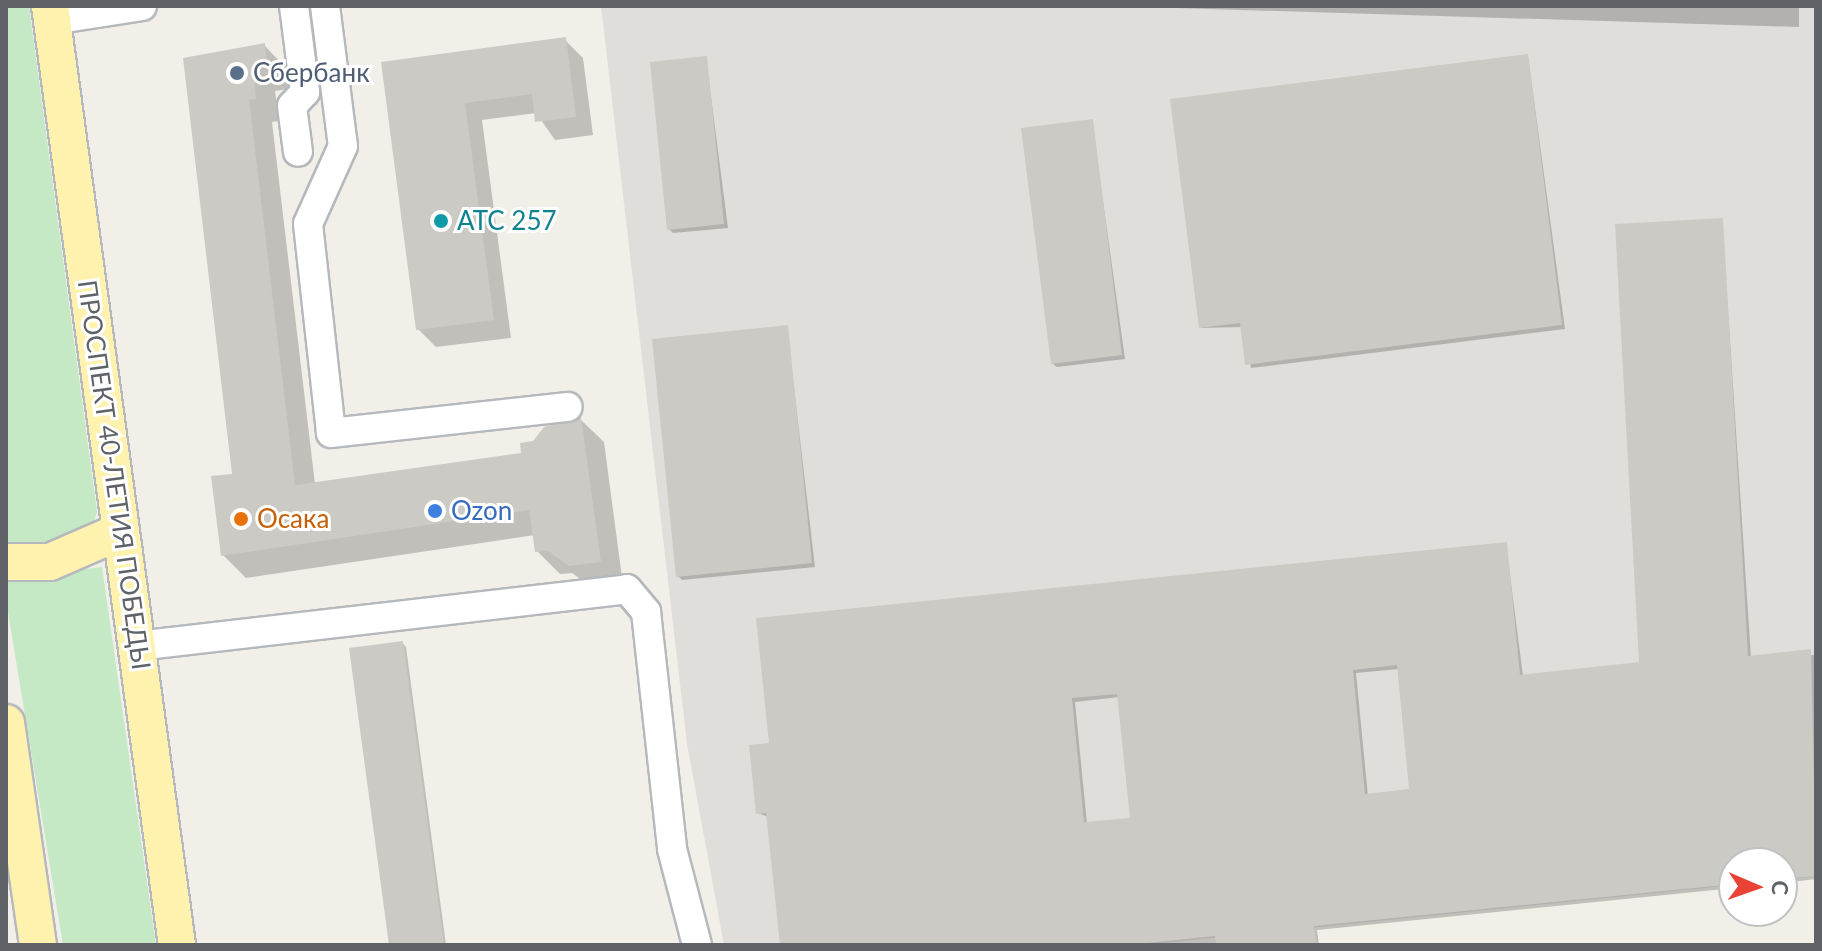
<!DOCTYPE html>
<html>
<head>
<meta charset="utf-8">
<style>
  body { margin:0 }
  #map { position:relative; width:1822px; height:951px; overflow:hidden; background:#f1efe8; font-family:Lato,sans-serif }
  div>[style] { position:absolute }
  .industrial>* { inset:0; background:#e0deda }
  .green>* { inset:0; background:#c5e8c5 }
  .shadow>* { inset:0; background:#0003 }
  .building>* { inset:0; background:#cccac5 }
  .roads { filter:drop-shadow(2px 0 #b5b8bc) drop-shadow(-2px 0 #b5b8bc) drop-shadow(0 2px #b5b8bc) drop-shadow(0 -2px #b5b8bc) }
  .minor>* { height:28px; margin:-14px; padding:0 14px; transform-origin:14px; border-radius:14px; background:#fff }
  .major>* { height:36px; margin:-18px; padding:0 18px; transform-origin:18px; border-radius:18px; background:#fff2af }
  .dots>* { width:22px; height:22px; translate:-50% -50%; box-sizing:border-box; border:4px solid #fff; border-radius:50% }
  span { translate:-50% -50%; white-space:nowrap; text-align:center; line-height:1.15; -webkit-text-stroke:6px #fff; paint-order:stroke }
  .service-label { font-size:26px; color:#4e5e75 }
  .left { translate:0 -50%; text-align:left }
  .culture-label { font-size:26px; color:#0d838f }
  .street-label { font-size:26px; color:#5f6368 }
  .shop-label { font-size:26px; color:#366cbe }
  .food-label { font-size:26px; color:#c56008 }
  .frame { position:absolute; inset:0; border:8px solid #5f6368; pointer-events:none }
  .north { position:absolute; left:1718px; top:847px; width:80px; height:80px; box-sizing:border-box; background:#fff; border:2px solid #bfc1c3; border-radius:50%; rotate:92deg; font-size:22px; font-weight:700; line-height:32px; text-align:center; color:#5f6368 }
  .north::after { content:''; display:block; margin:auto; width:28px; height:36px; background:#ea4335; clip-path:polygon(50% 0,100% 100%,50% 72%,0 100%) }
</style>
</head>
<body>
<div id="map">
  <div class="industrial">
    <div style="clip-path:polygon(601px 6px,1816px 6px,1816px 876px,1782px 880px,1782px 863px,1734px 863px,1734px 885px,1143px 945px,724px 945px,687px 744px)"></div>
  </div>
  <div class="green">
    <div style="clip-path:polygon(6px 6px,29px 6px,97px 512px,90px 533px,72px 543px,6px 547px)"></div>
    <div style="clip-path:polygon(102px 567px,156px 945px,63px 945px,6px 600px,6px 578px)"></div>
  </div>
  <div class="shadow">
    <div style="clip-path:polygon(1111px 6px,1799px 6px,1799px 27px)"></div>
    <div style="clip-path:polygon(565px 40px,583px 58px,593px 135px,555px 140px,536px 113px,482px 120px,511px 338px,436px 347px,418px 329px,384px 64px)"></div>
    <div style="clip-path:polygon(264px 45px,287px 69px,289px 89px,275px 91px,279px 121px,272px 122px,315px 484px,524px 454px,580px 419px,604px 442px,623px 585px,594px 589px,572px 573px,560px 574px,537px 551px,535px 535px,246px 578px,223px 555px,235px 475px,185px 59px)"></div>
    <div style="clip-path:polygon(1528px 56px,1565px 329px,1251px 368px,1243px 327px,1201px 328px)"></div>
    <div style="clip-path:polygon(706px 58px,728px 228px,673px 233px,669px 229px)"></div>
    <div style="clip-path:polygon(1092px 122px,1125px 359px,1057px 367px,1052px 363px)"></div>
    <div style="clip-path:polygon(evenodd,1722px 220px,1751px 657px,1814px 655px,1816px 879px,1782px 883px,1782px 863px,1734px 863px,1734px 888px,1317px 930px,1319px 945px,782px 945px,768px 817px,758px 813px,771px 744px,1506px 544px,1523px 676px,1641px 663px,1722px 220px,1399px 669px,1411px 791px,1368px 796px,1356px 673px,1399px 669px,1722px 220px,1120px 697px,1132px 819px,1087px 824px,1075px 702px,1120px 697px)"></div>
    <div style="clip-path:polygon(787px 328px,815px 567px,682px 580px,678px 576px)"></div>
    <div style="clip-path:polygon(402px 643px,406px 647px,446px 945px,391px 945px)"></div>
  </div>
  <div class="building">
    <div style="clip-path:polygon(566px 37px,576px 117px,535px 122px,532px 94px,465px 103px,494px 320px,416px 330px,381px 62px)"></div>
    <div style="clip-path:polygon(265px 43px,267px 66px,253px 68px,256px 99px,249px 99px,295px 485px,521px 453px,520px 443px,533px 441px,544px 427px,581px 417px,601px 562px,569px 566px,548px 551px,535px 552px,529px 510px,221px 556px,211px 476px,232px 474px,183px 58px)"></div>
    <div style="clip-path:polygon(1528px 54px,1562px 325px,1245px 365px,1240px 323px,1199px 328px,1170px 99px)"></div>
    <div style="clip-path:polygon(707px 56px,724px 224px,667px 230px,650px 62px)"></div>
    <div style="clip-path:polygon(1093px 119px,1122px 355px,1051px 364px,1021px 128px)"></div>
    <div style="clip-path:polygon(evenodd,1723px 218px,1748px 656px,1811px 649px,1816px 876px,1782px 879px,1782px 863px,1734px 863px,1734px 884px,1314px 926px,1316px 945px,1216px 945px,1215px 936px,1128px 945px,780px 945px,766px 813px,756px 814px,749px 745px,769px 743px,756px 618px,1507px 542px,1520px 675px,1639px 662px,1615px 224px,1723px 218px,1397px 665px,1409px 789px,1365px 794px,1353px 670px,1397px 665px,1723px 218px,1117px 694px,1130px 818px,1084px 822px,1072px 698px,1117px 694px)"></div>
    <div style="clip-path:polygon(788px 325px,812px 563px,676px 577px,652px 339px)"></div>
    <div style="clip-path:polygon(403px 641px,444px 945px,389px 945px,349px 648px)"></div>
  </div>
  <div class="roads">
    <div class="minor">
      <div style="left:294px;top:6px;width:87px;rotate:82.7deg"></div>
      <div style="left:305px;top:92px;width:19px;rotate:133deg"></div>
      <div style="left:292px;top:106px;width:46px;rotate:82.6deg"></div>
      <div style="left:325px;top:6px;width:141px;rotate:82.7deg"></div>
      <div style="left:343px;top:146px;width:85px;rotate:114.2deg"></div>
      <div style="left:308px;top:224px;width:210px;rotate:83.7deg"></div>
      <div style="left:331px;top:433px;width:238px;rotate:-6.3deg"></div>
      <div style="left:52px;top:20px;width:91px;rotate:-8.8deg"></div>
      <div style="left:137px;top:646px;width:493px;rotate:-6.6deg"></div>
      <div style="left:627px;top:589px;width:30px;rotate:50deg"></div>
      <div style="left:646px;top:612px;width:238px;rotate:83.7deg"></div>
      <div style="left:672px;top:849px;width:99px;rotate:75.4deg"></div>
    </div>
    <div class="major">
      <div style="left:50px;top:6px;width:948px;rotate:82.3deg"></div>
      <div style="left:6px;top:562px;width:44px"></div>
      <div style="left:50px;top:562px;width:77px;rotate:-23.6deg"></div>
      <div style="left:6px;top:723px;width:224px;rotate:81.8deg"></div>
    </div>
  </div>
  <div class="dots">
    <div style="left:237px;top:73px;background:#5c6f8a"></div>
    <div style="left:441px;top:221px;background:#0f9aa8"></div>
    <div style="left:435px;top:511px;background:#3f7fe0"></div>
    <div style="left:241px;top:519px;background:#e8710a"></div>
  </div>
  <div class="service-label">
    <span class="left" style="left:253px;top:73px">Сбербанк</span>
  </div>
  <div class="culture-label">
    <span class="left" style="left:457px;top:221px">АТС 257</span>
  </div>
  <div class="street-label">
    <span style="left:114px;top:475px;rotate:82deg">ПРОСПЕКТ 40-ЛЕТИЯ ПОБЕДЫ</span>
  </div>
  <div class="shop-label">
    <span class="left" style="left:451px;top:511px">Ozon</span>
  </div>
  <div class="food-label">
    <span class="left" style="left:257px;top:519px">Осака</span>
  </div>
  <div class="frame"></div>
  <div class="north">С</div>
</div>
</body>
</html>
